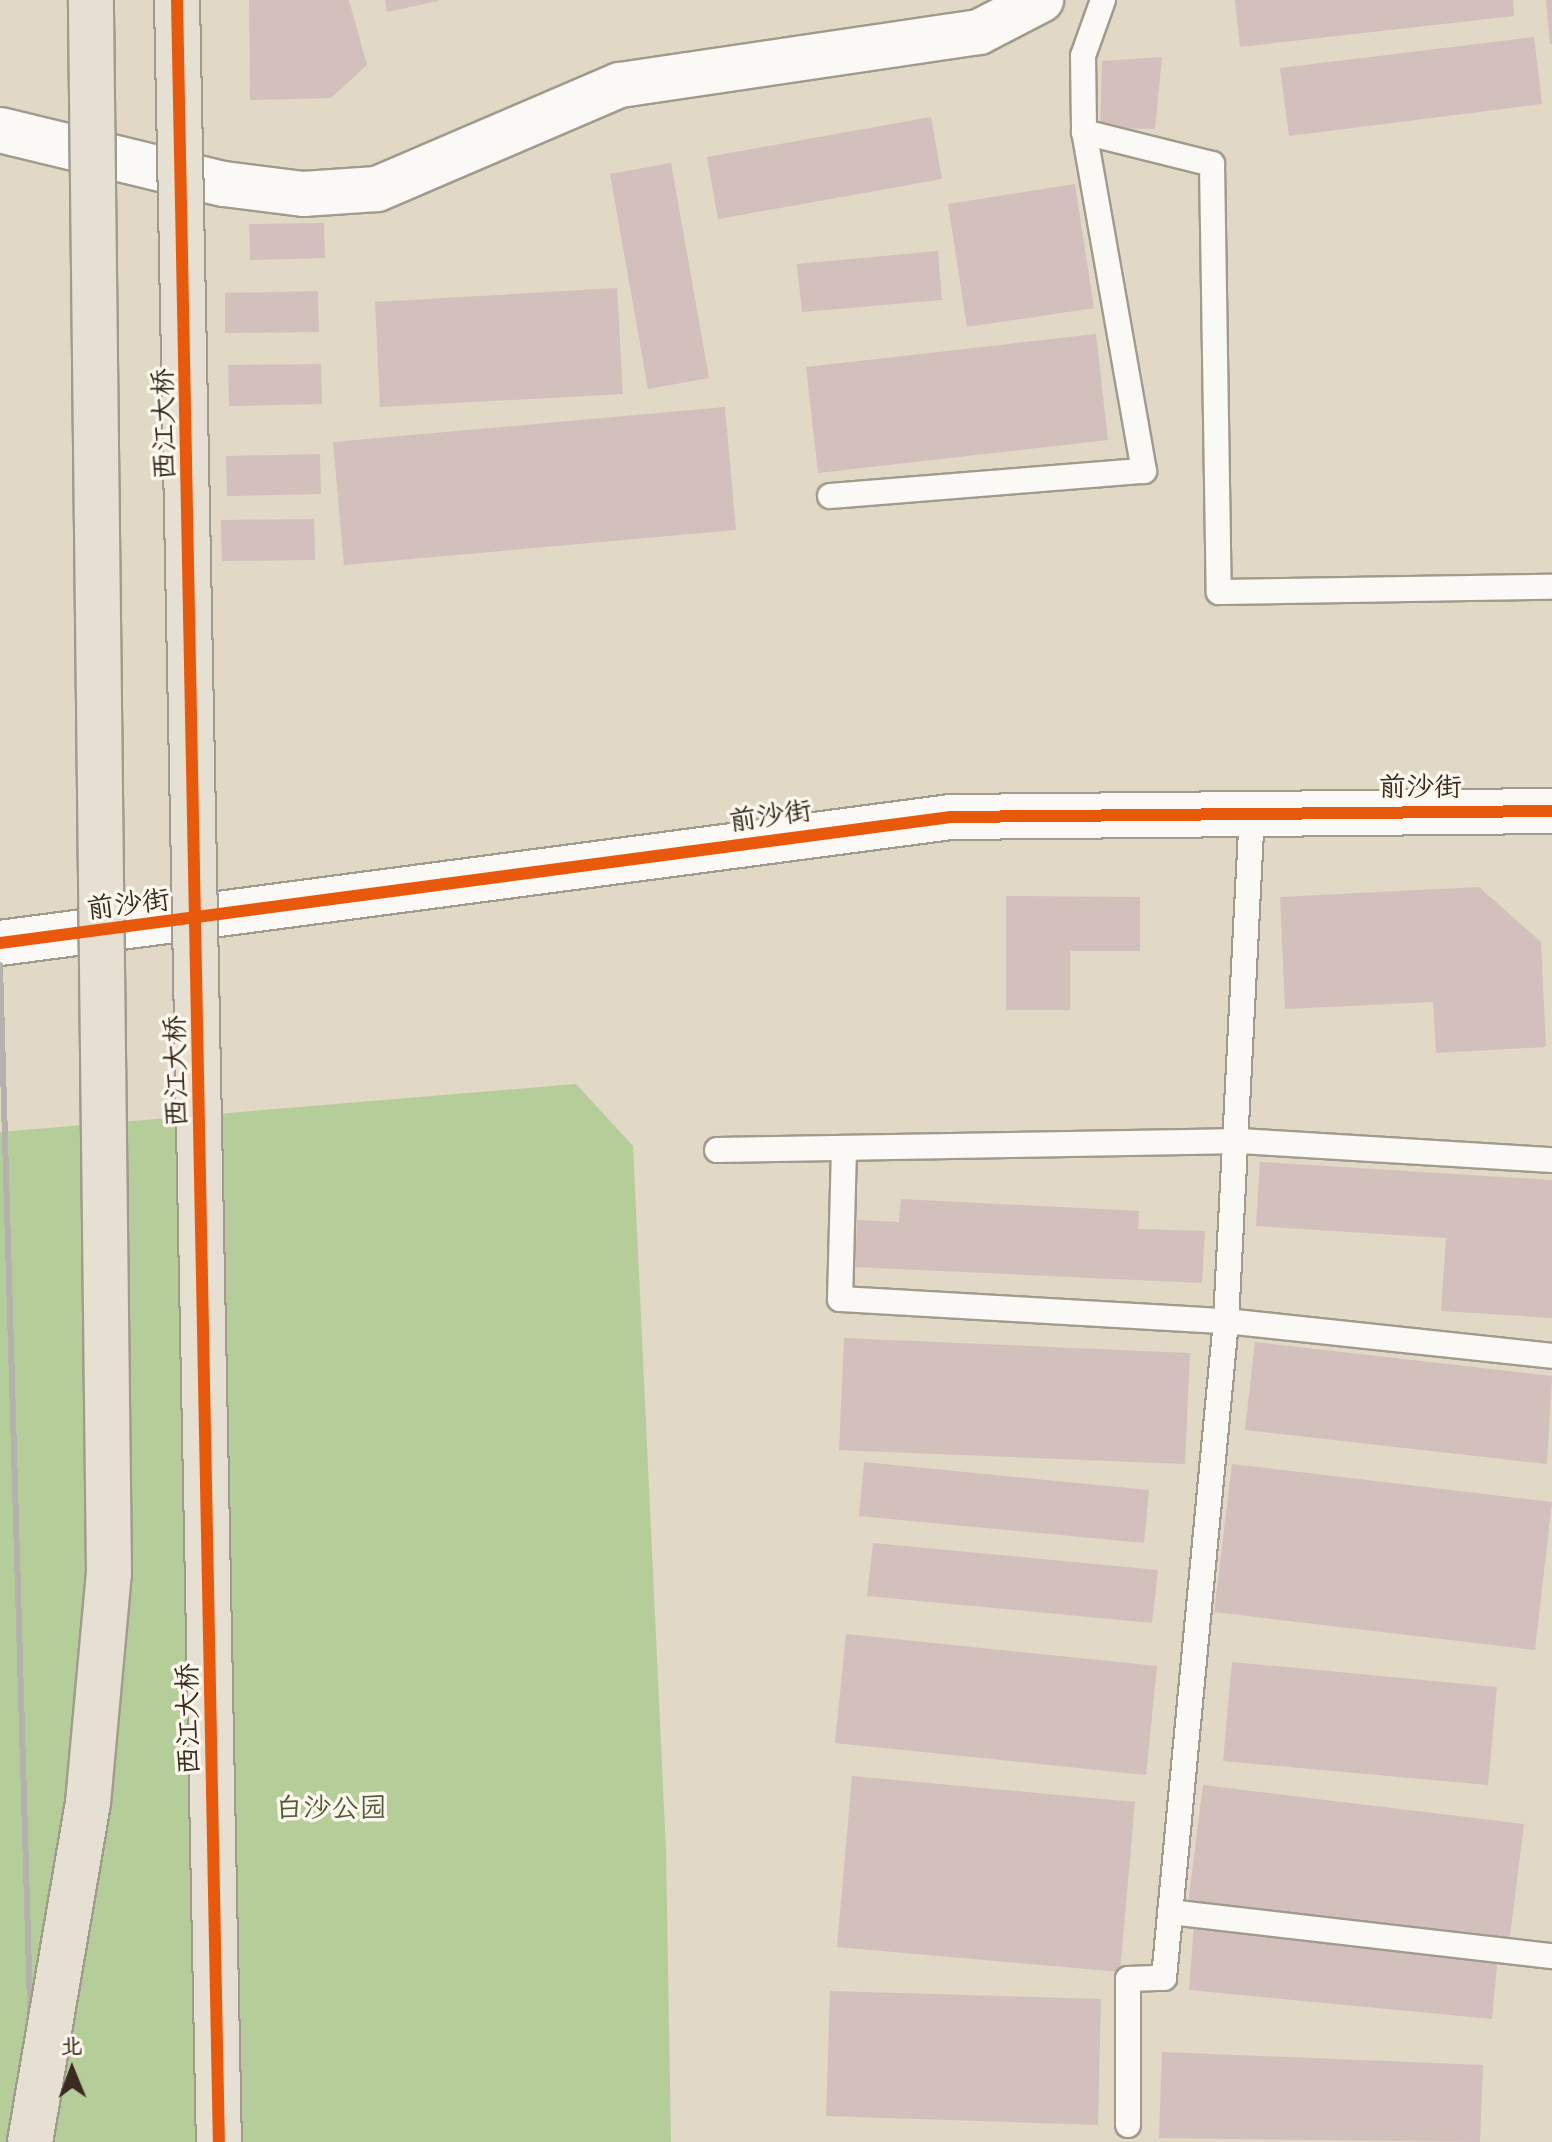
<!DOCTYPE html>
<html>
<head>
<meta charset="utf-8">
<style>
  body { margin:0 }
  #map { position:relative; width:1552px; height:2142px; overflow:hidden; background:#e1d9c5; font-family:Itim,"LXGW WenKai TC",sans-serif }
  div>[style] { position:absolute }
  .green>* { inset:0; background:#b4cd99 }
  .building>* { inset:0; background:#d3bfbc }
  .roads { filter:drop-shadow(2px 0 #a19b8e) drop-shadow(-2px 0 #a19b8e) drop-shadow(0 2px #a19b8e) drop-shadow(0 -2px #a19b8e) }
  .service>* { height:24px; margin:-12px; padding:0 12px; transform-origin:12px; border-radius:12px; background:#faf9f6 }
  .minor>* { height:44px; margin:-22px; padding:0 22px; transform-origin:22px; border-radius:22px; background:#faf9f6 }
  .rail>* { height:6px; margin:-3px; padding:0 3px; transform-origin:3px; border-radius:3px; background:#b5b2ad }
  .bridges { filter:drop-shadow(2px 0 #a19b8e) drop-shadow(-2px 0 #a19b8e) drop-shadow(0 2px #a19b8e) drop-shadow(0 -2px #a19b8e) }
  .primary-bridge>* { height:44px; margin:-22px; padding:0 22px; transform-origin:22px; border-radius:22px; background:#e6e0d2 }
  .cycleway>* { height:12px; margin:-6px; padding:0 6px; transform-origin:6px; border-radius:6px; background:#e8590c }
  span { translate:-50% -50%; white-space:nowrap; text-align:center; line-height:1.15; -webkit-text-stroke:7px #fbf7ec; paint-order:stroke }
  .street-label { font-size:28px; color:#3b2a1e }
  .park-label { font-size:28px; color:#545838 }
  .north { position:absolute; left:32px; top:2030px; width:80px; height:80px; -webkit-text-stroke:6px #fbf7ec; paint-order:stroke; rotate:359deg; font-size:22px; font-weight:700; line-height:32px; text-align:center; color:#3b2a1e }
  .north::after { content:''; display:block; margin:auto; width:28px; height:36px; background:#3b2a1e; clip-path:polygon(50% 0,100% 100%,50% 72%,0 100%) }
</style>
</head>
<body>
<div id="map">
  <div class="green">
    <div style="clip-path:polygon(576px 1084px,633px 1146px,666px 1851px,671px 2142px,0 2142px,0 1132px)"></div>
  </div>
  <div class="building">
    <div style="clip-path:polygon(249px 0,349px 0,367px 65px,331px 98px,250px 100px)"></div>
    <div style="clip-path:polygon(385px 0,438px 0,438px 1px,387px 12px)"></div>
    <div style="clip-path:polygon(1235px 0,1513px 0,1514px 16px,1240px 47px)"></div>
    <div style="clip-path:polygon(1546px 0,1552px 0,1552px 44px,1550px 44px)"></div>
    <div style="clip-path:polygon(1534px 37px,1542px 104px,1289px 136px,1280px 68px)"></div>
    <div style="clip-path:polygon(1162px 57px,1155px 129px,1100px 128px,1102px 61px)"></div>
    <div style="clip-path:polygon(931px 117px,942px 179px,718px 219px,707px 157px)"></div>
    <div style="clip-path:polygon(671px 163px,709px 378px,648px 389px,610px 174px)"></div>
    <div style="clip-path:polygon(1075px 184px,1094px 308px,967px 327px,948px 204px)"></div>
    <div style="clip-path:polygon(324px 223px,325px 258px,250px 260px,249px 224px)"></div>
    <div style="clip-path:polygon(938px 251px,942px 300px,802px 312px,797px 264px)"></div>
    <div style="clip-path:polygon(617px 288px,623px 394px,380px 407px,375px 302px)"></div>
    <div style="clip-path:polygon(318px 291px,319px 332px,225px 333px,225px 293px)"></div>
    <div style="clip-path:polygon(1096px 334px,1108px 440px,818px 473px,806px 367px)"></div>
    <div style="clip-path:polygon(321px 364px,322px 404px,229px 406px,228px 365px)"></div>
    <div style="clip-path:polygon(725px 407px,736px 530px,344px 565px,333px 442px)"></div>
    <div style="clip-path:polygon(320px 454px,321px 494px,227px 496px,226px 456px)"></div>
    <div style="clip-path:polygon(314px 519px,315px 560px,222px 561px,221px 520px)"></div>
    <div style="clip-path:polygon(1479px 887px,1541px 942px,1546px 1047px,1436px 1053px,1433px 1002px,1285px 1009px,1280px 897px)"></div>
    <div style="clip-path:polygon(1006px 896px,1140px 897px,1140px 951px,1070px 951px,1070px 1010px,1006px 1010px)"></div>
    <div style="clip-path:polygon(1260px 1162px,1552px 1180px,1552px 1318px,1441px 1311px,1446px 1238px,1256px 1226px)"></div>
    <div style="clip-path:polygon(901px 1199px,1139px 1211px,1138px 1229px,1205px 1231px,1202px 1283px,855px 1267px,857px 1220px,899px 1222px)"></div>
    <div style="clip-path:polygon(844px 1338px,1190px 1353px,1185px 1464px,839px 1450px)"></div>
    <div style="clip-path:polygon(1255px 1342px,1552px 1376px,1547px 1464px,1245px 1430px)"></div>
    <div style="clip-path:polygon(864px 1462px,1149px 1490px,1144px 1543px,859px 1516px)"></div>
    <div style="clip-path:polygon(1232px 1464px,1552px 1502px,1535px 1650px,1214px 1612px)"></div>
    <div style="clip-path:polygon(873px 1543px,1158px 1570px,1152px 1623px,867px 1596px)"></div>
    <div style="clip-path:polygon(846px 1634px,1157px 1666px,1146px 1775px,835px 1743px)"></div>
    <div style="clip-path:polygon(1232px 1662px,1497px 1687px,1488px 1785px,1223px 1761px)"></div>
    <div style="clip-path:polygon(852px 1776px,1135px 1802px,1120px 1972px,837px 1947px)"></div>
    <div style="clip-path:polygon(1203px 1785px,1524px 1824px,1509px 1944px,1188px 1904px)"></div>
    <div style="clip-path:polygon(1194px 1925px,1498px 1955px,1492px 2019px,1189px 1990px)"></div>
    <div style="clip-path:polygon(830px 1991px,1101px 1999px,1098px 2125px,826px 2116px)"></div>
    <div style="clip-path:polygon(1162px 2052px,1483px 2065px,1480px 2142px,1159px 2138px)"></div>
  </div>
  <div class="roads">
    <div class="service">
      <div style="left:1103px;top:0;width:59px;rotate:109.7deg"></div>
      <div style="left:1083px;top:56px;width:76px;rotate:89.2deg"></div>
      <div style="left:1084px;top:132px;width:132px;rotate:14deg"></div>
      <div style="left:1212px;top:164px;width:428px;rotate:89.1deg"></div>
      <div style="left:1219px;top:592px;width:333px;rotate:-0.9deg"></div>
      <div style="left:830px;top:496px;width:315px;rotate:-4.6deg"></div>
      <div style="left:1144px;top:471px;width:344px;rotate:-100deg"></div>
      <div style="left:844px;top:1148px;width:151px;rotate:91.5deg"></div>
      <div style="left:840px;top:1299px;width:387px;rotate:3.3deg"></div>
      <div style="left:1226px;top:1321px;width:328px;rotate:6.1deg"></div>
      <div style="left:717px;top:1150px;width:523px;rotate:-0.99deg"></div>
      <div style="left:1240px;top:1141px;width:313px;rotate:3.5deg"></div>
      <div style="left:1170px;top:1912px;width:385px;rotate:6.6deg"></div>
      <div style="left:1128px;top:2125px;width:146px;rotate:-90deg"></div>
      <div style="left:1128px;top:1979px;width:36px;rotate:-2deg"></div>
      <div style="left:1164px;top:1978px;width:660px;rotate:-84.61deg"></div>
      <div style="left:1226px;top:1321px;width:511px;rotate:-87.08deg"></div>
    </div>
    <div class="minor">
      <div style="left:0;top:130px;width:230px;rotate:13.6deg"></div>
      <div style="left:224px;top:184px;width:80px;rotate:7.2deg"></div>
      <div style="left:303px;top:194px;width:74px;rotate:-3.9deg"></div>
      <div style="left:377px;top:189px;width:264px;rotate:-23.2deg"></div>
      <div style="left:620px;top:85px;width:363px;rotate:-8.4deg"></div>
      <div style="left:979px;top:32px;width:70px;rotate:-27.3deg"></div>
      <div style="left:0;top:943px;width:959px;rotate:-7.55deg"></div>
      <div style="left:951px;top:817px;width:601px;rotate:-0.57deg"></div>
    </div>
  </div>
  <div class="rail">
    <div style="left:0;top:965px;width:1177px;rotate:88.35deg"></div>
  </div>
  <div class="bridges">
    <div class="primary-bridge">
      <div style="left:177px;top:0;width:2142px;rotate:88.88deg"></div>
      <div style="left:30px;top:2142px;width:344px;rotate:-80.3deg"></div>
      <div style="left:88px;top:1803px;width:231px;rotate:-84.8deg"></div>
      <div style="left:109px;top:1573px;width:1573px;rotate:-90.66deg"></div>
    </div>
  </div>
  <div class="cycleway">
    <div style="left:177px;top:0;width:2142px;rotate:88.88deg"></div>
    <div style="left:0;top:943px;width:959px;rotate:-7.55deg"></div>
    <div style="left:951px;top:817px;width:601px;rotate:-0.57deg"></div>
  </div>
  <div class="street-label">
    <span style="left:163px;top:424px;rotate:-91deg">西江大桥</span>
    <span style="left:1420px;top:786px">前沙街</span>
    <span style="left:770px;top:815px;rotate:-8deg">前沙街</span>
    <span style="left:128px;top:903px;rotate:-7deg">前沙街</span>
    <span style="left:175px;top:1071px;rotate:-91deg">西江大桥</span>
    <span style="left:187px;top:1719px;rotate:-91deg">西江大桥</span>
  </div>
  <div class="park-label">
    <span style="left:331px;top:1807px">白沙公园</span>
  </div>
  <div class="north">北</div>
</div>
</body>
</html>
